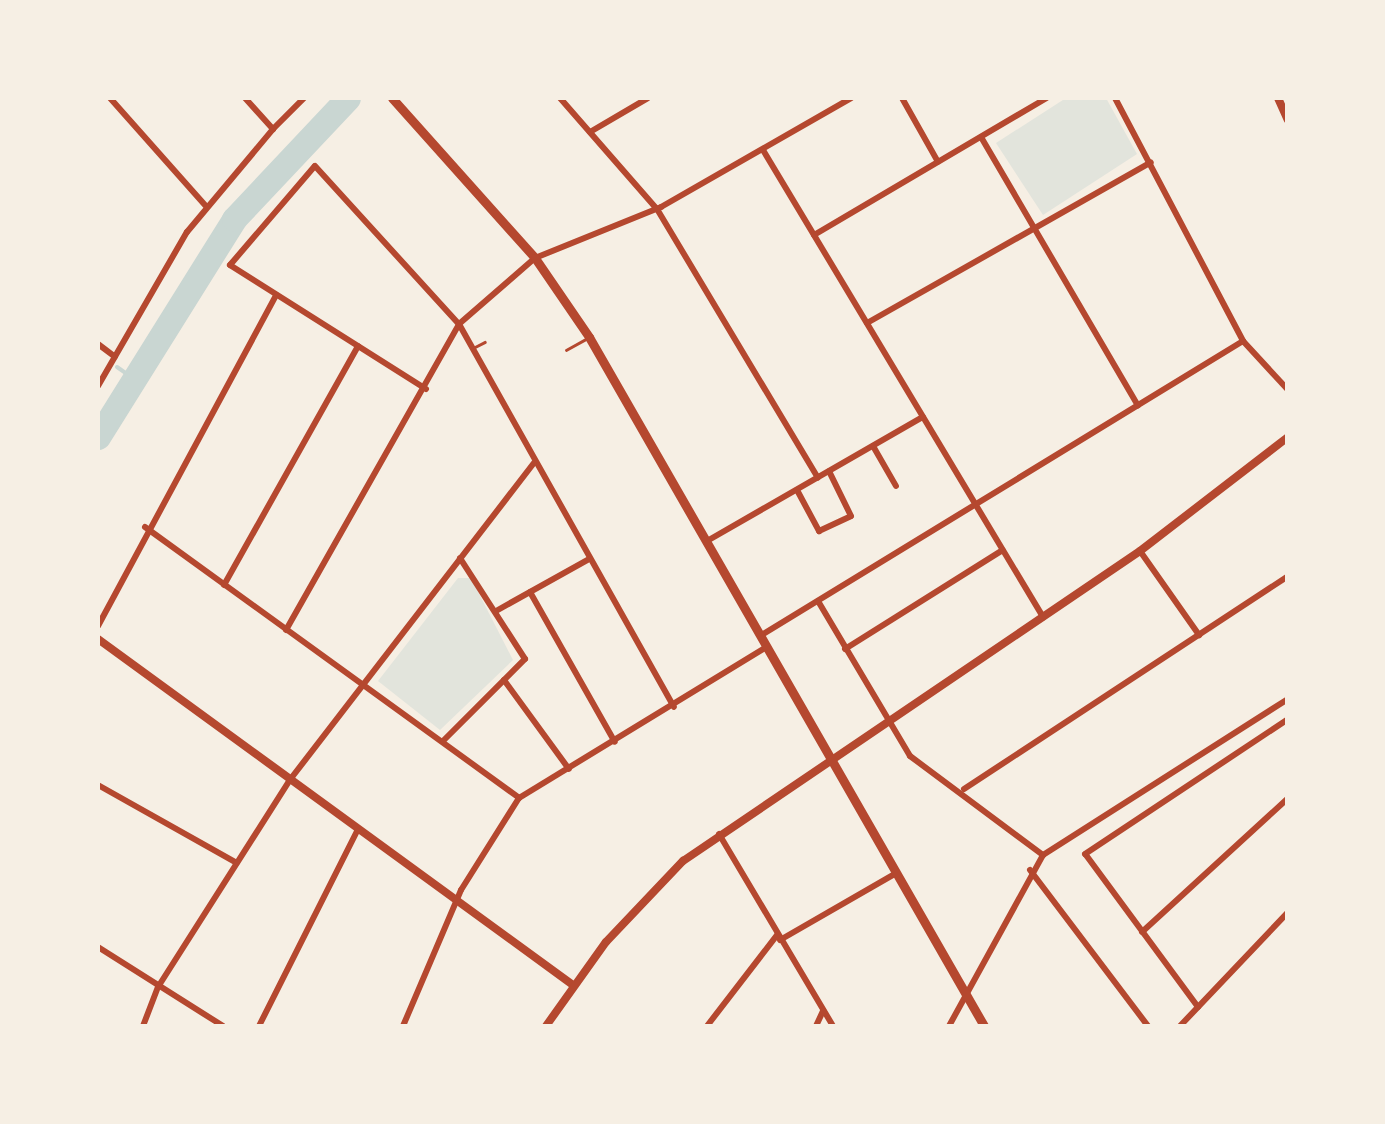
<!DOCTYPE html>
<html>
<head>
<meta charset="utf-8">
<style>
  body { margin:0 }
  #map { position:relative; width:1385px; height:1124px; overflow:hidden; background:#f6efe4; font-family:Figtree,sans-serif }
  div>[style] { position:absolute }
  .green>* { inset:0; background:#e2e4dc }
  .stream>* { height:4px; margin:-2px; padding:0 2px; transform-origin:2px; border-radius:2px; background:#c9d6d2 }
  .river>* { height:25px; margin:-12.5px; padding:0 12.5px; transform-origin:12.5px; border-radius:12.5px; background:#c9d6d2 }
  .service>* { height:2.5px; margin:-1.25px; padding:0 1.25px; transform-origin:1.25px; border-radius:1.25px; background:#b5482f }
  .minor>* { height:6px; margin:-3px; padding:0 3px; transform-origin:3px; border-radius:3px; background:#b5482f }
  .tertiary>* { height:8px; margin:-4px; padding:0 4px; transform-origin:4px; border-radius:4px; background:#b5482f }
  .secondary>* { height:9px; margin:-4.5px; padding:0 4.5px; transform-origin:4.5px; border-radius:4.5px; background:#b5482f }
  span { translate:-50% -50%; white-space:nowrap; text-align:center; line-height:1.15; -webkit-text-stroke:10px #f6efe4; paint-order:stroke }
  .frame { position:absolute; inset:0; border:100px solid #f6efe4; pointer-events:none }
</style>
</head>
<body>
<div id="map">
  <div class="green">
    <div style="clip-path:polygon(1066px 98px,1106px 98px,1137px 154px,1043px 215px,996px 143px)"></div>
    <div style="clip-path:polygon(458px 578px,471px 578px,513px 660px,440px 730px,378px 681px)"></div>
  </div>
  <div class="stream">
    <div style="left:117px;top:367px;width:19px;rotate:35deg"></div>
  </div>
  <div class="river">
    <div style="left:98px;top:437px;width:257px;rotate:-58deg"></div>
    <div style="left:234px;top:219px;width:166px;rotate:-46.7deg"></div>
  </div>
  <div class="service">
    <div style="left:473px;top:348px;width:13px;rotate:-27deg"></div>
    <div style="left:566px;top:350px;width:25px;rotate:-29deg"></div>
  </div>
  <div class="minor">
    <div style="left:110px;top:98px;width:143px;rotate:48.4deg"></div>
    <div style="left:245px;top:98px;width:42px;rotate:47.9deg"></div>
    <div style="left:273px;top:129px;width:44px;rotate:-45deg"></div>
    <div style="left:560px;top:98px;width:147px;rotate:48.9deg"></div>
    <div style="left:657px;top:209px;width:313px;rotate:59.1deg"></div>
    <div style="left:902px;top:98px;width:73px;rotate:60.6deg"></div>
    <div style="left:1115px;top:98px;width:275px;rotate:62.2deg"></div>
    <div style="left:1243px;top:341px;width:67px;rotate:47.4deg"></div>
    <div style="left:590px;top:132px;width:67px;rotate:-30.4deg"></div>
    <div style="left:981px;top:137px;width:311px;rotate:59.7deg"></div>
    <div style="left:763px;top:150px;width:545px;rotate:59.05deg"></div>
    <div style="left:814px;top:235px;width:270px;rotate:-30.5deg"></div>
    <div style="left:867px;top:323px;width:326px;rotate:-29.5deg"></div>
    <div style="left:98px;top:344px;width:21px;rotate:37deg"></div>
    <div style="left:98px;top:386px;width:178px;rotate:-60deg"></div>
    <div style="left:187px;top:232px;width:134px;rotate:-50.1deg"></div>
    <div style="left:426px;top:389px;width:232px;rotate:-147.7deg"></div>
    <div style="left:230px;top:265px;width:130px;rotate:-49.4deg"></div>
    <div style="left:315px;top:166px;width:214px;rotate:47.7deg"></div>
    <div style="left:459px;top:324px;width:439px;rotate:60.7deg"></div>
    <div style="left:873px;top:446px;width:46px;rotate:60.1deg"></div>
    <div style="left:797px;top:490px;width:47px;rotate:61.8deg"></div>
    <div style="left:819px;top:531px;width:35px;rotate:-25deg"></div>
    <div style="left:851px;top:516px;width:50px;rotate:-116.1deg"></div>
    <div style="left:145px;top:527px;width:462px;rotate:35.9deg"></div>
    <div style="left:707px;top:541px;width:249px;rotate:-29.9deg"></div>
    <div style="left:1140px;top:551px;width:103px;rotate:54.9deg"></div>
    <div style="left:224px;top:585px;width:274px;rotate:-60.7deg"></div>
    <div style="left:530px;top:592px;width:172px;rotate:60.5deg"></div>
    <div style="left:818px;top:601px;width:180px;rotate:59.3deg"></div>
    <div style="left:910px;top:756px;width:166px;rotate:36.7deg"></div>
    <div style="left:496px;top:611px;width:107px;rotate:-29.2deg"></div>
    <div style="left:98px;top:626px;width:376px;rotate:-61.7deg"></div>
    <div style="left:286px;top:630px;width:352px;rotate:-60.5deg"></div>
    <div style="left:459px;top:324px;width:101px;rotate:-41deg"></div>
    <div style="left:535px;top:258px;width:136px;rotate:-22deg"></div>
    <div style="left:661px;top:207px;width:219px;rotate:-29.8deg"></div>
    <div style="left:760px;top:636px;width:566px;rotate:-31.42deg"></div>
    <div style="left:845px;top:649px;width:186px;rotate:-32.1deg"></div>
    <div style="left:504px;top:680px;width:110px;rotate:53.9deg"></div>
    <div style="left:443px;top:741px;width:116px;rotate:-45deg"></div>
    <div style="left:525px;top:659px;width:120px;rotate:-122.8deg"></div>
    <div style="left:98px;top:785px;width:159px;rotate:29.3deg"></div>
    <div style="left:964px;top:789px;width:388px;rotate:-33.3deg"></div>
    <div style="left:719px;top:834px;width:223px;rotate:59.3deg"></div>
    <div style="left:1030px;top:870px;width:196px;rotate:52.9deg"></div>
    <div style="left:1142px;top:932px;width:198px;rotate:-42.5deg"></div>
    <div style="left:780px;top:940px;width:133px;rotate:-29.9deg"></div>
    <div style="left:98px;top:947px;width:148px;rotate:32.3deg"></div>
    <div style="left:1198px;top:1007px;width:190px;rotate:-126.4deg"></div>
    <div style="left:1085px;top:854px;width:244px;rotate:-33.6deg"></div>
    <div style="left:143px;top:1026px;width:42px;rotate:-69deg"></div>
    <div style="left:158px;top:987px;width:244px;rotate:-57.5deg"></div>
    <div style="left:289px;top:781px;width:401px;rotate:-52.4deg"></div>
    <div style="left:259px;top:1026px;width:218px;rotate:-63.3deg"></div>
    <div style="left:403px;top:1026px;width:148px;rotate:-66.9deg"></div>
    <div style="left:461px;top:890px;width:109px;rotate:-57.8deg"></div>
    <div style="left:519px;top:798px;width:289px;rotate:-31.4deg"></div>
    <div style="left:707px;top:1026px;width:115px;rotate:-52.4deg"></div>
    <div style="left:816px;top:1026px;width:17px;rotate:-65deg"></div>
    <div style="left:949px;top:1026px;width:195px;rotate:-61.2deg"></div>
    <div style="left:1043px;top:855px;width:290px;rotate:-32.5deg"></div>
    <div style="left:1180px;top:1026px;width:157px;rotate:-46.5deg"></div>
  </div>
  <div class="tertiary">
    <div style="left:1278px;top:98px;width:24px;rotate:66deg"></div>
    <div style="left:98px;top:639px;width:588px;rotate:36.07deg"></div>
    <div style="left:546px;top:1026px;width:103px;rotate:-54.5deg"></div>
    <div style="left:606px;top:942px;width:112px;rotate:-46.5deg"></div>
    <div style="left:683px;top:861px;width:552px;rotate:-34.15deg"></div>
    <div style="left:1140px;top:551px;width:187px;rotate:-37.6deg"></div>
  </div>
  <div class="secondary">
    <div style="left:392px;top:98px;width:215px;rotate:48.2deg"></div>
    <div style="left:535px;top:258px;width:96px;rotate:55.6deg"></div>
    <div style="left:589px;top:337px;width:794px;rotate:60.17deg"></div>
  </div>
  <div class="frame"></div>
</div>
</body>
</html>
